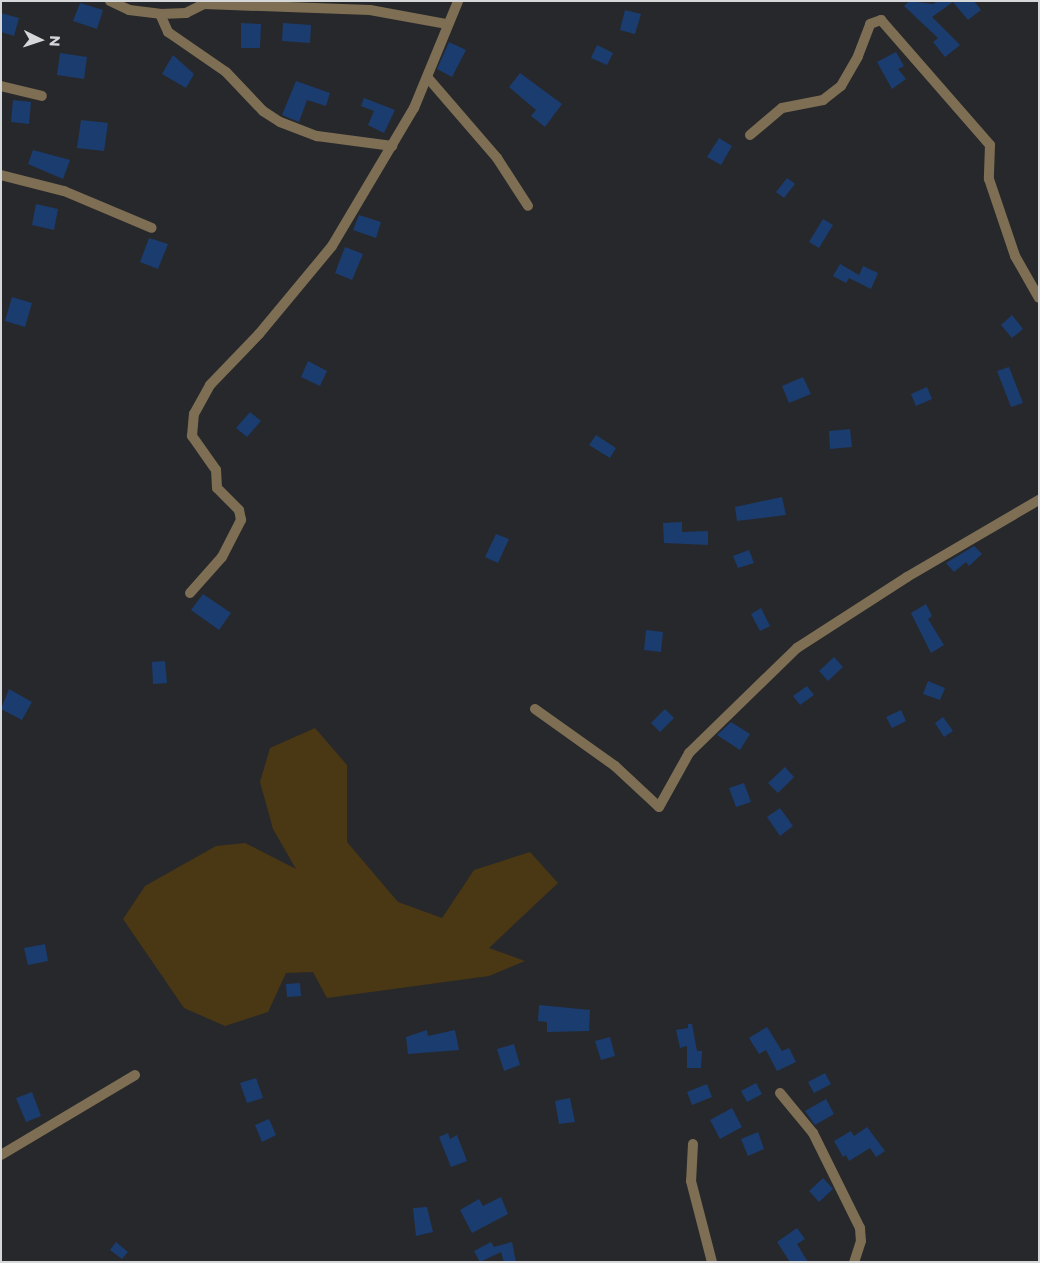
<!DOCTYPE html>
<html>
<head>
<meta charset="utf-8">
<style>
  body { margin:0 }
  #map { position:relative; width:1040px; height:1263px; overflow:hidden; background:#27282b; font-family:Montserrat,sans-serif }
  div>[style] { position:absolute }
  .green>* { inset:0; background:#4a3713 }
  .building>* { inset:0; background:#1b3c6f }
  .street>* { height:10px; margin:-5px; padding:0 5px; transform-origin:5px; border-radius:5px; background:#7e6e53 }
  span { translate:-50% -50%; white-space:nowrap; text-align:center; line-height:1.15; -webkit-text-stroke:4.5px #27282b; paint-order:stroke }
  .frame { position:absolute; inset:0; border:2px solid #d6d7d8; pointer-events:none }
  .north { position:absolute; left:15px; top:15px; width:50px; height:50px; -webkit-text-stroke:4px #27282b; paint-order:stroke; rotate:94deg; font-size:14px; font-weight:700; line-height:20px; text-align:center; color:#d6d7d8 }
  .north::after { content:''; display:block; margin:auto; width:18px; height:22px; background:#d6d7d8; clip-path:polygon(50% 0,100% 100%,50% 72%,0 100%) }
</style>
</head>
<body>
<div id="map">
  <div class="green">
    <div style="clip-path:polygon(315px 728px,347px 765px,347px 842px,398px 902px,442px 918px,474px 870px,530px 852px,558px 883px,489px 948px,525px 961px,489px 976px,327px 998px,313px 972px,286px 973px,268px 1012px,225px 1026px,184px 1008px,123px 919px,145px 886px,216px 846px,245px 843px,296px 869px,273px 829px,260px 782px,270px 748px)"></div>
  </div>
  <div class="building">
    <div style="clip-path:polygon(909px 1px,933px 4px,938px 1px,974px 1px,981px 10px,968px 20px,953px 2px,932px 17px,960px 45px,945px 57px,933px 42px,938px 38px,904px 6px)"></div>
    <div style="clip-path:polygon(80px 3px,103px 10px,97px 29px,73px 21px)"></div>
    <div style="clip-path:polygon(625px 10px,641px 14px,635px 34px,620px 30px)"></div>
    <div style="clip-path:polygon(1px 13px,19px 18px,14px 36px,1px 32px)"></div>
    <div style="clip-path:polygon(241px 23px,261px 24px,260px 48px,241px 48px)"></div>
    <div style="clip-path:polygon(283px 23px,311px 25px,310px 43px,282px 41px)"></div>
    <div style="clip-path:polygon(449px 42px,466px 50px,452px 77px,437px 69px)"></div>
    <div style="clip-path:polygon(597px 45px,613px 53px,607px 65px,591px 58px)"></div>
    <div style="clip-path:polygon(896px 52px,904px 66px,898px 69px,906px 79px,892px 89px,877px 62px)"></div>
    <div style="clip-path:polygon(60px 53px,87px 57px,84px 79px,57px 75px)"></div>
    <div style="clip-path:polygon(173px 55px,194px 74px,186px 88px,162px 74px)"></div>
    <div style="clip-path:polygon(520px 73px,562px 104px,545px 127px,531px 116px,536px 110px,509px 87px)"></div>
    <div style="clip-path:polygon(296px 81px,330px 93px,326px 106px,307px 100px,299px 122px,282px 115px)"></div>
    <div style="clip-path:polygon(364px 98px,395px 110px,384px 133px,368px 125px,374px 111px,361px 106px)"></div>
    <div style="clip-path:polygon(13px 100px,31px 102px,29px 124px,11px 122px)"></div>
    <div style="clip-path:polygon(81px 120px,108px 123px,104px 151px,77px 148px)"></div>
    <div style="clip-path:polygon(719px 138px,732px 146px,721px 165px,707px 157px)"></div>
    <div style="clip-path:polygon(33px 150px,70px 160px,63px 179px,28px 164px)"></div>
    <div style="clip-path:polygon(787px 178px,795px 184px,784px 198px,776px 192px)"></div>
    <div style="clip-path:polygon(36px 204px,58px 209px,54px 230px,32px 225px)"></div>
    <div style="clip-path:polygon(359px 215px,381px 222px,376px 238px,353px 230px)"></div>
    <div style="clip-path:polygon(823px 219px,833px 225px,819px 248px,809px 242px)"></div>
    <div style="clip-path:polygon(149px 238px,168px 244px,158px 269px,140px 262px)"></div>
    <div style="clip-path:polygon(345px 247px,363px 254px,352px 280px,335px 273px)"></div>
    <div style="clip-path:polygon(840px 264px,859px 275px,863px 266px,878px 273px,871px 289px,849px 278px,846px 283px,833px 276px)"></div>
    <div style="clip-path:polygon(12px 297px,32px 303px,25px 327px,5px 321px)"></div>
    <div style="clip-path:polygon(1012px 315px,1023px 329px,1012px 338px,1001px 325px)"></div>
    <div style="clip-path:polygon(308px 361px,327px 371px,320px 386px,301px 377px)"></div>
    <div style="clip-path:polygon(1009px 367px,1023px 403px,1011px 407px,997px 371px)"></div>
    <div style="clip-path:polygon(803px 377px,811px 394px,789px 403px,782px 386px)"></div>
    <div style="clip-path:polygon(927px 387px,932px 399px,916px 406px,911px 394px)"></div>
    <div style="clip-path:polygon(250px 412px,261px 421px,247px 437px,236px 428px)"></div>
    <div style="clip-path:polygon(850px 429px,852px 447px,830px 449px,829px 431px)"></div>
    <div style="clip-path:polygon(596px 435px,616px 448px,610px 458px,589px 445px)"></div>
    <div style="clip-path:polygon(782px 497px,786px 515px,737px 521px,735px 507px)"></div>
    <div style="clip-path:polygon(682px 522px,682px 532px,708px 531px,708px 545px,664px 543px,663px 523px)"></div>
    <div style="clip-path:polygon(496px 534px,509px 539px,498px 563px,485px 557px)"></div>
    <div style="clip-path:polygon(974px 546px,982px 554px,969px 566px,966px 562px,954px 572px,946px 563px)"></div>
    <div style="clip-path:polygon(749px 550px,754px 563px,738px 568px,733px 556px)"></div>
    <div style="clip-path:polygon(203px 594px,231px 613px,219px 630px,191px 610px)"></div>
    <div style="clip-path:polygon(926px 604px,932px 616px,928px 619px,944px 645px,931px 653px,911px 613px)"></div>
    <div style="clip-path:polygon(761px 608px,770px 626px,760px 631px,751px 614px)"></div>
    <div style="clip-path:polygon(646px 630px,663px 632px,661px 652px,644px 650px)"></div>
    <div style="clip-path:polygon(834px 657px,843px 667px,828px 681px,819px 671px)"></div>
    <div style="clip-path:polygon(165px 661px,167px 683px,153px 684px,152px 662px)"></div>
    <div style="clip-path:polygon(928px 681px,945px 688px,940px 700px,923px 694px)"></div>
    <div style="clip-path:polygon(807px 686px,814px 695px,800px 705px,793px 696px)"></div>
    <div style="clip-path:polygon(9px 689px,32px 702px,22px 720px,1px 709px)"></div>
    <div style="clip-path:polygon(665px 709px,674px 718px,660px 732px,651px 723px)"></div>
    <div style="clip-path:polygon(901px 710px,906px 721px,892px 728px,886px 717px)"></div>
    <div style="clip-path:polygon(943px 717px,953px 731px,944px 737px,935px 723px)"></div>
    <div style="clip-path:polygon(731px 722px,750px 734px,740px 750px,717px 735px)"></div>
    <div style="clip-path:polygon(785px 767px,794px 777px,778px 793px,768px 783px)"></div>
    <div style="clip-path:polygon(744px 783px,751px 802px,736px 807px,729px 788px)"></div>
    <div style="clip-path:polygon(780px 808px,793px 826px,780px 836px,767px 817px)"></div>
    <div style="clip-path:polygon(45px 944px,48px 961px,28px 965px,24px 948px)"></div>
    <div style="clip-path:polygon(300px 983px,301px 996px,287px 997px,286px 984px)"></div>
    <div style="clip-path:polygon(539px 1005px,590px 1010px,589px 1031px,547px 1032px,547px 1022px,538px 1021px)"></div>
    <div style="clip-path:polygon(688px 1024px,692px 1024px,697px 1051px,702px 1051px,701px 1068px,687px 1068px,687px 1046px,680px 1048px,676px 1030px,688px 1028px)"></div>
    <div style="clip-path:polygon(767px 1027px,782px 1051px,789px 1048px,796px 1062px,777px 1071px,766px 1050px,759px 1054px,749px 1038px)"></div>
    <div style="clip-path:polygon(427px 1030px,428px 1036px,455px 1030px,459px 1050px,408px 1054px,406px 1037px)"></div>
    <div style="clip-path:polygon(610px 1037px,615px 1056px,601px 1060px,595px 1041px)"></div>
    <div style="clip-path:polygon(514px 1044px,520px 1065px,504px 1071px,497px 1049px)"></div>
    <div style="clip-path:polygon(825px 1073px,831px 1084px,814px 1093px,808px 1082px)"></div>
    <div style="clip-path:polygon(256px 1078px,263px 1098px,247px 1103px,240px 1083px)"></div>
    <div style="clip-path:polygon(756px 1083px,762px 1094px,747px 1102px,741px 1091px)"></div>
    <div style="clip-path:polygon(707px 1084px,712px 1097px,692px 1105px,687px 1092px)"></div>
    <div style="clip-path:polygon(32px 1092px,41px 1116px,26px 1122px,16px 1098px)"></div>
    <div style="clip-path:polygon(570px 1098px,575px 1122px,559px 1124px,555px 1101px)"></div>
    <div style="clip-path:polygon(826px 1099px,834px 1114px,815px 1125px,805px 1111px)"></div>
    <div style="clip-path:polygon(732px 1108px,742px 1127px,720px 1139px,710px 1120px)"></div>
    <div style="clip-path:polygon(269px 1119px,276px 1135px,262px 1142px,255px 1125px)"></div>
    <div style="clip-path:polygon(867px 1127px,885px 1151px,876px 1157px,870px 1148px,849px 1161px,846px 1155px,843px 1157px,834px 1141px,851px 1131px,854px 1136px)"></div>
    <div style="clip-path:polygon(758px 1132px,764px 1149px,748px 1156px,741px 1139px)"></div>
    <div style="clip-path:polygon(448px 1133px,450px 1139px,457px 1135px,467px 1161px,451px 1167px,439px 1137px)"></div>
    <div style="clip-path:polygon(823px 1178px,833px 1189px,819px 1202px,809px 1191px)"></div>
    <div style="clip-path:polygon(501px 1197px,508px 1214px,472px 1233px,460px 1210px,479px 1199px,483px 1206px)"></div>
    <div style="clip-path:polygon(427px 1207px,433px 1232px,416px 1236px,413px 1208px)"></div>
    <div style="clip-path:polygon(797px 1228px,805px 1239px,797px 1244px,808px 1262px,790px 1262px,777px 1242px)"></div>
    <div style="clip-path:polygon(116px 1242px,128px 1252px,122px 1259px,110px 1250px)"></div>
    <div style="clip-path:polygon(491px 1242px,494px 1247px,512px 1242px,516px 1262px,504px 1262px,501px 1252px,480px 1262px,474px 1251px)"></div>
  </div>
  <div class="street">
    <div style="left:110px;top:1px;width:21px;rotate:25deg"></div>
    <div style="left:129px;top:10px;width:31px;rotate:7deg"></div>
    <div style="left:160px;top:14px;width:26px;rotate:-2deg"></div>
    <div style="left:186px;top:13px;width:20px;rotate:-27deg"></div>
    <div style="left:204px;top:4px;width:166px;rotate:2.1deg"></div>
    <div style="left:370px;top:10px;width:77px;rotate:10.4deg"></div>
    <div style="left:160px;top:14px;width:20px;rotate:66deg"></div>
    <div style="left:168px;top:32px;width:70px;rotate:34.6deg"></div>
    <div style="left:226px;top:72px;width:54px;rotate:46.5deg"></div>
    <div style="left:263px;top:111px;width:20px;rotate:33deg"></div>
    <div style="left:280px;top:122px;width:40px;rotate:21deg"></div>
    <div style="left:317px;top:136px;width:76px;rotate:7.6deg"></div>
    <div style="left:428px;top:78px;width:106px;rotate:49.2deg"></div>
    <div style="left:497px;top:158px;width:57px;rotate:57.1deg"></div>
    <div style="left:1px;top:86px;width:42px;rotate:13.7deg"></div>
    <div style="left:750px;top:135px;width:42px;rotate:-40.2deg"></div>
    <div style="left:782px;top:108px;width:42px;rotate:-11deg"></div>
    <div style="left:823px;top:100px;width:23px;rotate:-38deg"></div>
    <div style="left:841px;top:86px;width:34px;rotate:-60deg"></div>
    <div style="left:858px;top:56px;width:34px;rotate:-69deg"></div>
    <div style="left:870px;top:24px;width:12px;rotate:-20deg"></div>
    <div style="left:881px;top:20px;width:166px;rotate:48.9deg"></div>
    <div style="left:990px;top:145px;width:34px;rotate:92deg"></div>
    <div style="left:989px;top:179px;width:81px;rotate:71.3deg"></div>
    <div style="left:1015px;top:256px;width:48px;rotate:60.3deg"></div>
    <div style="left:1px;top:175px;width:65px;rotate:14.3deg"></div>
    <div style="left:64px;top:191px;width:95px;rotate:22.8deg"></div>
    <div style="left:190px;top:593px;width:48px;rotate:-48.4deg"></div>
    <div style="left:222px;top:557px;width:42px;rotate:-62.8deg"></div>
    <div style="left:241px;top:520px;width:10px;rotate:-101deg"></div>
    <div style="left:239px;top:510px;width:31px;rotate:-135deg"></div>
    <div style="left:217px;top:488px;width:18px;rotate:-93deg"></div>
    <div style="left:216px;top:470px;width:42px;rotate:-125.2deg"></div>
    <div style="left:192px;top:436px;width:22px;rotate:-85deg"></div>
    <div style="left:194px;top:414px;width:33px;rotate:-61deg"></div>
    <div style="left:210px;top:385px;width:71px;rotate:-46.1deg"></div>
    <div style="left:259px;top:334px;width:114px;rotate:-50.3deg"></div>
    <div style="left:332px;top:246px;width:161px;rotate:-59.3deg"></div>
    <div style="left:414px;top:108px;width:116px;rotate:-67.6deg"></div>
    <div style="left:535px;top:709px;width:98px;rotate:35.5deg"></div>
    <div style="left:615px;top:766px;width:60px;rotate:43deg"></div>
    <div style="left:659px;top:807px;width:62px;rotate:-60.9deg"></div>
    <div style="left:689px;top:753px;width:151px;rotate:-44.2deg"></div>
    <div style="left:797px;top:648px;width:131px;rotate:-32.8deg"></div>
    <div style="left:907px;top:577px;width:153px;rotate:-30.3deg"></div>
    <div style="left:780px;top:1093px;width:52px;rotate:50.5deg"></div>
    <div style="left:813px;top:1133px;width:106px;rotate:63.7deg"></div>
    <div style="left:860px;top:1228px;width:13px;rotate:86deg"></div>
    <div style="left:861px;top:1241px;width:22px;rotate:108deg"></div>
    <div style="left:693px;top:1144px;width:37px;rotate:93deg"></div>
    <div style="left:691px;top:1181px;width:84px;rotate:75.5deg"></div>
    <div style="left:1px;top:1155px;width:156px;rotate:-30.8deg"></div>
  </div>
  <div class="frame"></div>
  <div class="north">N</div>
</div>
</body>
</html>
